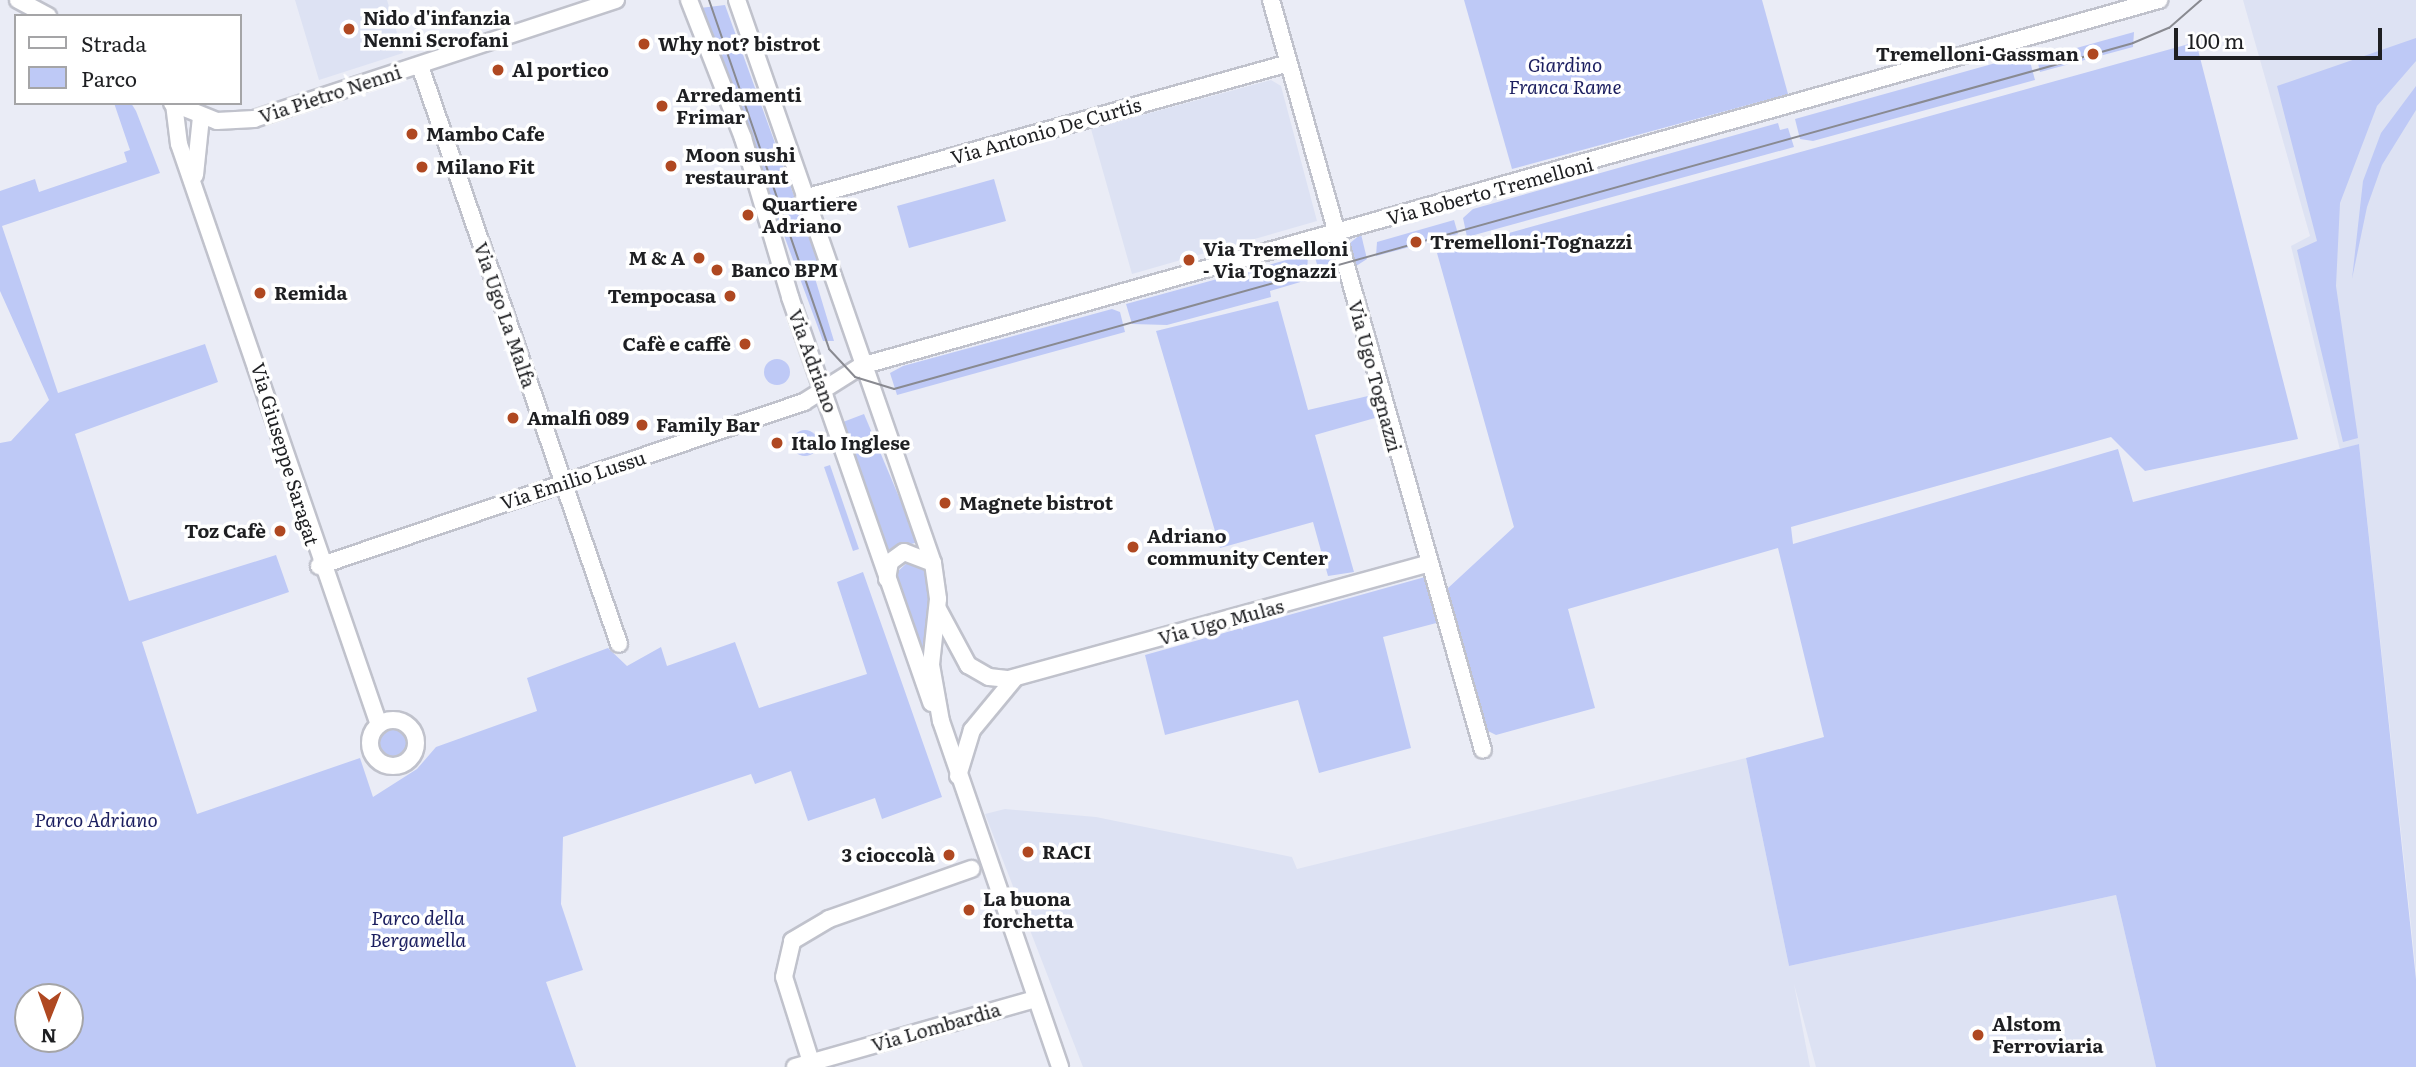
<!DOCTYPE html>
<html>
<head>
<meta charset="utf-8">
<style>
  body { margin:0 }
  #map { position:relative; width:2416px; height:1067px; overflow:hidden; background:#eaecf6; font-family:Literata,serif }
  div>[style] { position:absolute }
  .built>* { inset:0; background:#dde2f3 }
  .green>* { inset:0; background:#bec9f6 }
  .round { border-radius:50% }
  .roads { filter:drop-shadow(2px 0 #c0c2cc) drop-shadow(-2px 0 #c0c2cc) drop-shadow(0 2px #c0c2cc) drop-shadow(0 -2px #c0c2cc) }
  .minor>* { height:16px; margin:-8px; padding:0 8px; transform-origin:8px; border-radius:8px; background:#fff }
  .minor>.ring { margin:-8px; padding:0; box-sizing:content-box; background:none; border:16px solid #fff; border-radius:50% }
  .tram>* { height:2px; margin:-1px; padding:0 1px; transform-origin:1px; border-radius:1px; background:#898a91 }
  .dots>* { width:19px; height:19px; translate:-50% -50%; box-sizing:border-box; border:4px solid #fff; border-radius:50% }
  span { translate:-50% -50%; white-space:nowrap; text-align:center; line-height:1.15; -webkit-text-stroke:7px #fff; paint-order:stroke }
  .poi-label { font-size:19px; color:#1e1f22; font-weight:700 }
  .left { translate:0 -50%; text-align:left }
  .right { translate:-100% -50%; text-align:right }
  .park-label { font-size:19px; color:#1b1e5f; font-style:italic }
  .street-label { font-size:19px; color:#1e1f22 }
  .legend { position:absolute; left:14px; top:14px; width:228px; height:91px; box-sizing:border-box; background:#fff; border:2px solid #a5a5a7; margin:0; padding:9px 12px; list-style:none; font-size:21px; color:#1e1f22 }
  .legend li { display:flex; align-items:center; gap:14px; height:35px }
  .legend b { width:35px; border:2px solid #a5a5a7 }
  .north { position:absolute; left:14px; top:983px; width:70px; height:70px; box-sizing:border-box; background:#fff; border:2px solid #a5a5a7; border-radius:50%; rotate:181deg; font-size:19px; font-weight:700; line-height:28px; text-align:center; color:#1e1f22 }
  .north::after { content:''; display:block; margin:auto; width:24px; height:32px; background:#af4821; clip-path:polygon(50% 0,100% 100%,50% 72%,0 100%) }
  .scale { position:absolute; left:2174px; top:28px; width:208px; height:32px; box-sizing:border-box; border:4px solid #1e1f22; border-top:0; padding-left:9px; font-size:21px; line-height:24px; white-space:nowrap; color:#1e1f22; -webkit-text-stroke:5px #fff; paint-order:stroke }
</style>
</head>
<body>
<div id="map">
  <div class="built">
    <div style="clip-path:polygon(295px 0,387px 0,403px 53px,319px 80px)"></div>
    <div style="clip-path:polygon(2243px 0,2416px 0,2416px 971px,2359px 444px,2340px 450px,2291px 246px,2310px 236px)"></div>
    <div style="clip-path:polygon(1271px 80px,1281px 86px,1317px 221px,1132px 274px,1091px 129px)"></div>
    <div style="clip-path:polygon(1746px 758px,1789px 966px,2116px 895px,2156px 1067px,1816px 1067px,1794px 984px,1810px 1067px,1083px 1067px,985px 814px,1005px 809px,1096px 817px,1292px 857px,1297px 869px)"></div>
  </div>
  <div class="green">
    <div style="clip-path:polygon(1464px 0,1762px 0,1788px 94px,1512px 169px)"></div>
    <div style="clip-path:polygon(725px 5px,818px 262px,811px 265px,834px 341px,823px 341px,700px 8px)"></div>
    <div style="clip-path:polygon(2134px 32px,2133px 47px,2040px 72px,2037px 59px)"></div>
    <div style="clip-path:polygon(2416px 38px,2416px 61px,2377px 106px,2340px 203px,2336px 286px,2358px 438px,2343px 442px,2297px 250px,2317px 241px,2277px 86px)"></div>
    <div style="clip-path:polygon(2196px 42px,2298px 439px,2145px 471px,2111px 437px,1791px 527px,1793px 544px,2118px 449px,2133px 502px,2359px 444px,2416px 979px,2416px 1067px,2156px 1067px,2116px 895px,1789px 966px,1746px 758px,1824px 737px,1778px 548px,1568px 609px,1595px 708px,1496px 735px,1486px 730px,1447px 589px,1514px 527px,1437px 253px)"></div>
    <div style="clip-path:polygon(2028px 54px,2035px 80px,1813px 141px,1800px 139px,1795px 119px)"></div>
    <div style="clip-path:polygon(2416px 86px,2416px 110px,2382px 165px,2367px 207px,2352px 279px,2363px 181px,2381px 133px)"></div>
    <div style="clip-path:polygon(evenodd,114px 103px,131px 103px,136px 111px,160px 173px,2px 226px,58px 393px,205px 344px,218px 382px,75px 434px,129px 601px,276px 555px,289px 592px,142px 642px,197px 814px,360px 758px,373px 797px,417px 769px,436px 747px,537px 711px,527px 678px,608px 648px,627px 666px,661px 647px,667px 666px,735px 642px,759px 708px,867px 674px,837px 582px,863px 572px,942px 797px,882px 819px,875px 798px,808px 821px,791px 771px,755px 784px,751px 774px,563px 837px,561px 904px,583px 970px,546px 982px,576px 1067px,0 1067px,0 443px,11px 441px,49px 400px,0 291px,0 191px,35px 179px,39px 192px,127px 162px,124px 152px,130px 150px,114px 103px,28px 997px,70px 997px,70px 1039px,28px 1039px,28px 997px)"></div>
    <div style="clip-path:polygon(1778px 123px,1780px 130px,1788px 128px,1794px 147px,1467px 237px,1463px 218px,1473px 209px)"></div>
    <div style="clip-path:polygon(994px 179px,1006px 221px,909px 248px,897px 206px)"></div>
    <div style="clip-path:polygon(1454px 220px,1458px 234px,1376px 256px,1377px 242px)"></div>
    <div style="clip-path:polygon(1361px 234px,1367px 259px,1353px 268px,1350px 243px)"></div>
    <div style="clip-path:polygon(1312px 248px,1330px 252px,1338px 272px,1321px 277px)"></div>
    <div style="clip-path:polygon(1308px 254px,1307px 275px,1314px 278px,1270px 291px,1271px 297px,1167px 325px,1132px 324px,1126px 304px)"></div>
    <div style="clip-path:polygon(1278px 301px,1308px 410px,1368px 396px,1373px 413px,1375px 418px,1315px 435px,1354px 572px,1328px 576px,1313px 522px,1220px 548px,1156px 331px)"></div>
    <div style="clip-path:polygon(1112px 309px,1120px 312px,1125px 332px,897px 395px,890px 373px,903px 366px)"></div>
    <div class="round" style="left:764px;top:359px;width:26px;height:26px"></div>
    <div style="clip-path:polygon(864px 414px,918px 542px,885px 552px,843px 422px)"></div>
    <div class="round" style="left:792px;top:430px;width:26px;height:26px"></div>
    <div style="clip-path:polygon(830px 465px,859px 549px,853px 551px,824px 467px)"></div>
    <div style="clip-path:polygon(910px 560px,926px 568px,932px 589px,923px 662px,894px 575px)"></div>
    <div style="clip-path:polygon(1425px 577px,1433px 579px,1444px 621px,1383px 637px,1411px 748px,1319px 773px,1298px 700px,1165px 735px,1145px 655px)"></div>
    <div class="round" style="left:377px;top:726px;width:34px;height:34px"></div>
  </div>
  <div class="roads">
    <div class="minor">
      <div style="left:18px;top:0;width:34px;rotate:28deg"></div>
      <div style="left:689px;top:0;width:148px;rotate:68.6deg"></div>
      <div style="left:743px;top:138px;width:166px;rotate:73.5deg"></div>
      <div style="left:790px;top:297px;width:430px;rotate:70.8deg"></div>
      <div style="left:737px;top:0;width:596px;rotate:70.81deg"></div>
      <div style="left:933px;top:563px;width:36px;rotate:82deg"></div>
      <div style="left:938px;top:599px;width:66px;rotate:96.1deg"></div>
      <div style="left:931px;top:665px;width:57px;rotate:79.9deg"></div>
      <div style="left:941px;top:721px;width:366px;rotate:71deg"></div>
      <div style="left:1271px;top:0;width:779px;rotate:74.22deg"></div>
      <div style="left:420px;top:66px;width:611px;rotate:71deg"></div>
      <div style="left:172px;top:103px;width:48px;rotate:21.8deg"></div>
      <div style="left:217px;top:121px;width:37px;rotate:-3deg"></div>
      <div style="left:254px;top:119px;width:381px;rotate:-18.2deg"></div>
      <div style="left:174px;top:104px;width:40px;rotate:82.9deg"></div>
      <div style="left:179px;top:144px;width:614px;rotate:71deg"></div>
      <div style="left:195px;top:175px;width:58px;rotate:-84.1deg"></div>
      <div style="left:804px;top:198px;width:503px;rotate:-15.55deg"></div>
      <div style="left:319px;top:566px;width:512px;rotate:-18.68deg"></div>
      <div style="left:804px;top:402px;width:67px;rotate:-32.3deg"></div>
      <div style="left:861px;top:366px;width:1349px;rotate:-15.75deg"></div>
      <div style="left:887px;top:579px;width:17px;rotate:-80deg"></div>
      <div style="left:890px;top:562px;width:17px;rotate:-36deg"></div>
      <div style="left:904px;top:552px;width:31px;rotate:21deg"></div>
      <div style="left:938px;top:609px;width:64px;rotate:61.8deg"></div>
      <div style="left:968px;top:665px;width:24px;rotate:30deg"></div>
      <div style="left:989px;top:677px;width:20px;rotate:6deg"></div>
      <div style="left:1009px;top:679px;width:434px;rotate:-15.4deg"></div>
      <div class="ring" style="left:370px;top:720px;width:30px;height:30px"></div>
      <div style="left:958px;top:776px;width:48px;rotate:-73.1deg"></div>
      <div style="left:972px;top:730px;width:67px;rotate:-50.4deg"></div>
      <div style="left:811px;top:1062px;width:89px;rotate:-107.6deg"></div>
      <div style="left:784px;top:977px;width:37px;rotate:-77deg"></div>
      <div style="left:792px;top:941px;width:43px;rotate:-30.7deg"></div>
      <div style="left:829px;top:919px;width:151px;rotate:-19.4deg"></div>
      <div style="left:795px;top:1067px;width:250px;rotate:-15.8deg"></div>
    </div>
  </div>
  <div class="tram">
    <div style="left:709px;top:0;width:369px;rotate:71deg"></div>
    <div style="left:829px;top:349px;width:38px;rotate:47deg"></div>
    <div style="left:855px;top:377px;width:41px;rotate:17.1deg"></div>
    <div style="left:894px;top:389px;width:1286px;rotate:-15.6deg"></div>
    <div style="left:2133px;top:43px;width:39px;rotate:-23deg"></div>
    <div style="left:2169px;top:28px;width:43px;rotate:-41.2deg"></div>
  </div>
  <div class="dots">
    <div style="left:349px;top:29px;background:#af4821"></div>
    <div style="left:644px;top:44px;background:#af4821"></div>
    <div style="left:2093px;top:54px;background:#af4821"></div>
    <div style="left:498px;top:70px;background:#af4821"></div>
    <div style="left:662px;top:106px;background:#af4821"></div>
    <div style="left:412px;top:134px;background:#af4821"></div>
    <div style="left:671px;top:166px;background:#af4821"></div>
    <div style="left:422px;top:167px;background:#af4821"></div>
    <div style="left:748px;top:215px;background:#af4821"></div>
    <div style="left:1416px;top:242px;background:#af4821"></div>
    <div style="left:699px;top:258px;background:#af4821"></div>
    <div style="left:1189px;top:260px;background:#af4821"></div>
    <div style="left:717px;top:270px;background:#af4821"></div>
    <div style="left:260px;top:293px;background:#af4821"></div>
    <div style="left:730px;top:296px;background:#af4821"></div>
    <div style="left:745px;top:344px;background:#af4821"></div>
    <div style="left:513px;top:418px;background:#af4821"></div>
    <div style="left:642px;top:425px;background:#af4821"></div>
    <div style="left:777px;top:443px;background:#af4821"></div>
    <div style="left:945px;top:503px;background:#af4821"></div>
    <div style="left:280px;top:531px;background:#af4821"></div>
    <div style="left:1133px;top:547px;background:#af4821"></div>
    <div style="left:1028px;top:852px;background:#af4821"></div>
    <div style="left:949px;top:855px;background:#af4821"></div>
    <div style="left:969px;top:910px;background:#af4821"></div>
    <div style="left:1978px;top:1035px;background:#af4821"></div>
  </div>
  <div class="poi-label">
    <span class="left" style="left:363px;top:29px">Nido d'infanzia<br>Nenni Scrofani</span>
    <span class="left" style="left:658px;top:44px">Why not? bistrot</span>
    <span class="right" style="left:2079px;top:54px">Tremelloni-Gassman</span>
    <span class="left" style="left:512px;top:70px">Al portico</span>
    <span class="left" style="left:676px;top:106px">Arredamenti<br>Frimar</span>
    <span class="left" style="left:426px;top:134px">Mambo Cafe</span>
    <span class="left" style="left:685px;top:166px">Moon sushi<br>restaurant</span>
    <span class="left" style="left:436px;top:167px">Milano Fit</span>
    <span class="left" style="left:762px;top:215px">Quartiere<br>Adriano</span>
    <span class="left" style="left:1430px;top:242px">Tremelloni-Tognazzi</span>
    <span class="left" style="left:1203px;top:260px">Via Tremelloni<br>- Via Tognazzi</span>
    <span class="right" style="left:685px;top:258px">M &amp; A</span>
    <span class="left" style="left:731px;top:270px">Banco BPM</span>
    <span class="left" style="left:274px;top:293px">Remida</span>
    <span class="right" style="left:716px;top:296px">Tempocasa</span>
    <span class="right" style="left:731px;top:344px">Cafè e caffè</span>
    <span class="left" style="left:527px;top:418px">Amalfi 089</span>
    <span class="left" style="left:656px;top:425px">Family Bar</span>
    <span class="left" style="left:791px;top:443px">Italo Inglese</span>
    <span class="left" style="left:959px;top:503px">Magnete bistrot</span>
    <span class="right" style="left:266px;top:531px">Toz Cafè</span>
    <span class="left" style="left:1147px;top:547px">Adriano<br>community Center</span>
    <span class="left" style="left:1042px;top:852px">RACI</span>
    <span class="right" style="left:935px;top:855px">3 cioccolà</span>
    <span class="left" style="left:983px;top:910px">La buona<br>forchetta</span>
    <span class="left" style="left:1992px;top:1035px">Alstom<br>Ferroviaria</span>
  </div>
  <div class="park-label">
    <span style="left:1565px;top:76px">Giardino<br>Franca Rame</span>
    <span style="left:96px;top:820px">Parco Adriano</span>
    <span style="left:418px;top:929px">Parco della<br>Bergamella</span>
  </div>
  <div class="street-label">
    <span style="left:330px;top:94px;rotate:-18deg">Via Pietro Nenni</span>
    <span style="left:1046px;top:131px;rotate:-16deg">Via Antonio De Curtis</span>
    <span style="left:1490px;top:191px;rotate:-15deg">Via Roberto Tremelloni</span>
    <span style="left:505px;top:315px;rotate:71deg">Via Ugo La Malfa</span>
    <span style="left:813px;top:361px;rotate:70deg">Via Adriano</span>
    <span style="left:1375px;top:376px;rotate:75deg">Via Ugo Tognazzi</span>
    <span style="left:285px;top:454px;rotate:73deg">Via Giuseppe Saragat</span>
    <span style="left:573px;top:480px;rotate:-18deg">Via Emilio Lussu</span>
    <span style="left:1221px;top:622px;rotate:-15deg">Via Ugo Mulas</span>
    <span style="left:936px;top:1027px;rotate:-16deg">Via Lombardia</span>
  </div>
  <ul class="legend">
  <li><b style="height:9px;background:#fff"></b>Strada</li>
  <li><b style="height:19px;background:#bec9f6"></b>Parco</li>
  </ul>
  <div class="north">N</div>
  <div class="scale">100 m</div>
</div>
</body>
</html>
